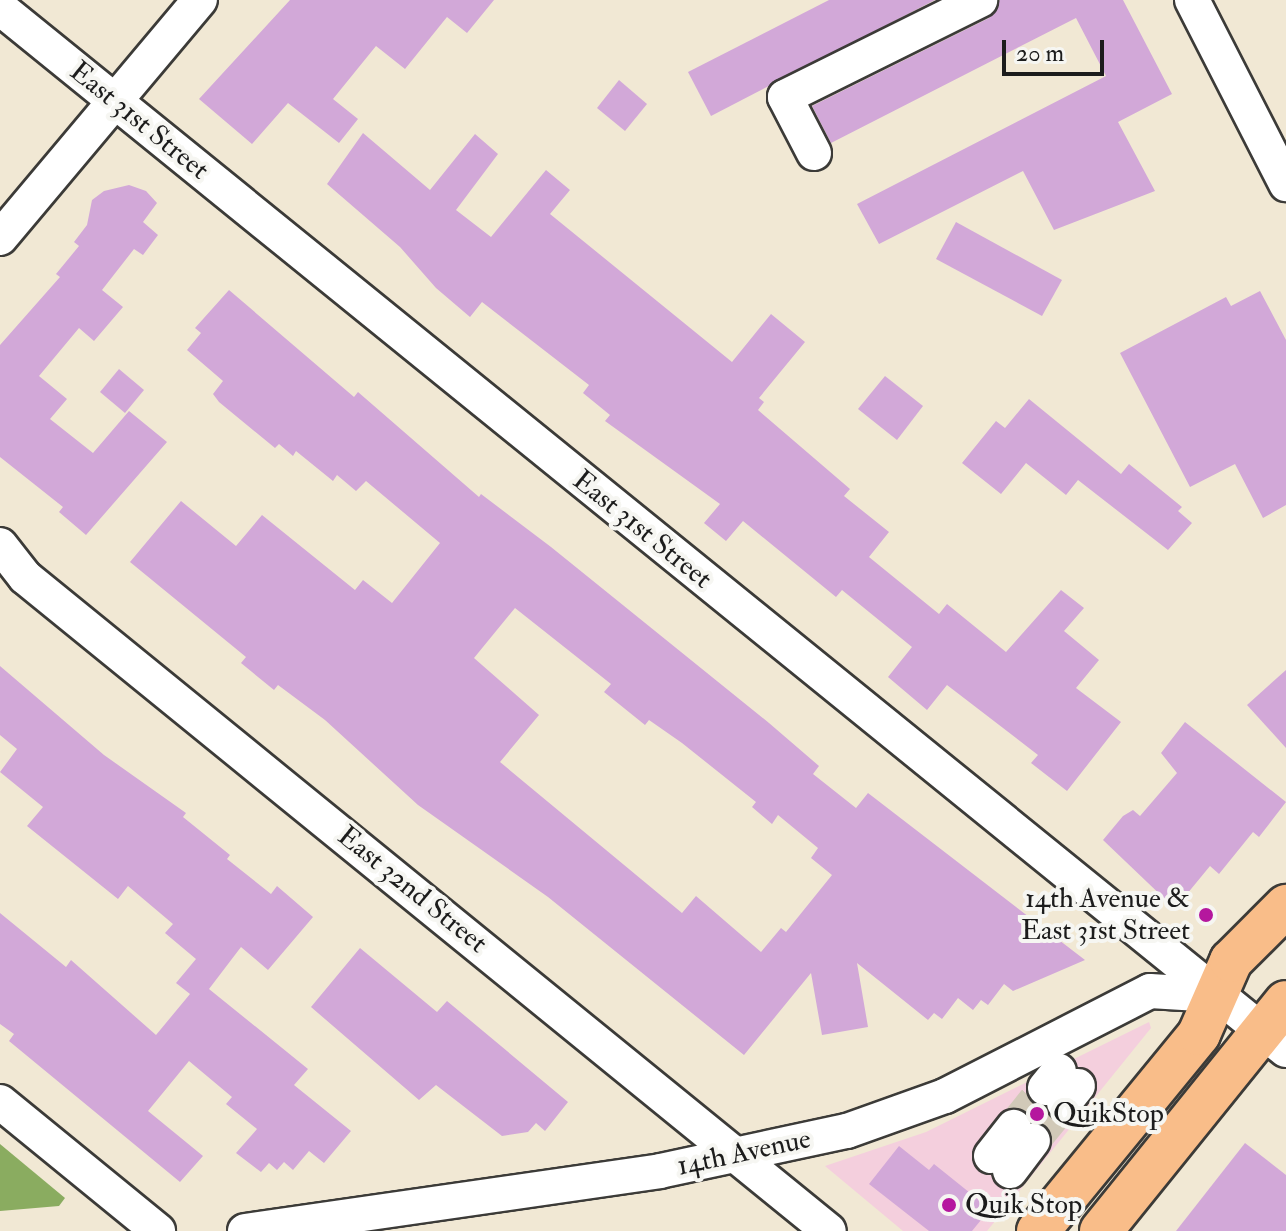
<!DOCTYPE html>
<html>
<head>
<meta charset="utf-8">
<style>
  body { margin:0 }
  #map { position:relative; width:1286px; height:1231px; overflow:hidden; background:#f1e8d4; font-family:"IM FELL Double Pica",serif }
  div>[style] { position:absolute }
  .built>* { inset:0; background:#f4cfdd }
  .forest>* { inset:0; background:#8aac60 }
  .building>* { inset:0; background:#d2a8d8 }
  .minor-tunnel>* { height:34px; margin-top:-17px; transform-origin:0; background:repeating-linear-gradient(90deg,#d1c9b8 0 34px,transparent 0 51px) }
  .roads { filter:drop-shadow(2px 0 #3c3b38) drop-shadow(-2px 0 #3c3b38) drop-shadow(0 2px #3c3b38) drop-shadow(0 -2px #3c3b38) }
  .minor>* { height:34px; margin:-17px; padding:0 17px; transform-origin:17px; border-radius:17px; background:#fff }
  .major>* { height:42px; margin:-21px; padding:0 21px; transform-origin:21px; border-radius:21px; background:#f9bd89 }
  .dots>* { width:22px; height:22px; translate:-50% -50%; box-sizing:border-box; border:4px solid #f6f6f2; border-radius:50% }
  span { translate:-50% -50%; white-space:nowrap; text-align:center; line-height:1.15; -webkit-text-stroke:8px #f6f6f2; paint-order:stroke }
  .street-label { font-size:28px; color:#1c1c1c }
  .poi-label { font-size:28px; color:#1c1c1c }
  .right { translate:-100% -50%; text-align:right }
  .left { translate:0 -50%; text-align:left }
  .scale { position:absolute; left:1002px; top:40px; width:102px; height:36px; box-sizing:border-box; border:4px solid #1c1c1c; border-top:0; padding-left:10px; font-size:24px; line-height:28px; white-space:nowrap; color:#1c1c1c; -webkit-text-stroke:6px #f6f6f2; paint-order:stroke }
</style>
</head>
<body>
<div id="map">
  <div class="built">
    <div style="clip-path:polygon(1149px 1022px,1151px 1028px,987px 1231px,903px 1231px,825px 1166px,926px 1132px)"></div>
  </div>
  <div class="forest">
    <div style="clip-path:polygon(0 1144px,65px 1198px,59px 1206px,0 1211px)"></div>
  </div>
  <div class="building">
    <div style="clip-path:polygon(290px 0,494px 0,467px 33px,447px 17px,405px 69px,376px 46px,333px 99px,358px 119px,339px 143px,288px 103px,252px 144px,199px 99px)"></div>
    <div style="clip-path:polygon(829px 0,935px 0,711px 116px,688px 72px)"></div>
    <div style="clip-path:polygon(1000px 0,1123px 0,1172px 94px,1118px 122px,1155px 191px,1054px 230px,1023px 171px,879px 244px,857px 204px,1106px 76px,1076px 18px,831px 143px,812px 106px,989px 18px)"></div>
    <div style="clip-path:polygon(619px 80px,647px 104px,625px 131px,597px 108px)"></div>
    <div style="clip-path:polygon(363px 133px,430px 190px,475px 134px,498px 154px,456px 210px,491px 237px,546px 170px,570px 190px,550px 214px,732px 362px,771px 314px,805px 342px,759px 398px,764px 402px,758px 410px,850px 489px,844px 496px,889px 532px,869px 557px,939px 614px,947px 604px,1006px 652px,1061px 590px,1084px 608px,1064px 631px,1099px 660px,1076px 688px,1121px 722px,1067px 791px,1031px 763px,1038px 755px,947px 685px,927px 710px,888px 677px,912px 647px,842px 590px,836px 597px,743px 521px,726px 541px,704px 523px,720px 504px,605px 421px,610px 415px,583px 393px,589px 385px,482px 302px,470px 317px,436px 288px,400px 247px,327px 184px)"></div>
    <div style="clip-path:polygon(129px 185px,146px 191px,157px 203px,143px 222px,158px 235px,143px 255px,134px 249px,102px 290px,123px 307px,94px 341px,79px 328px,39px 376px,67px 399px,50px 419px,93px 453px,129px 411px,167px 442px,86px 535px,59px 512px,63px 507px,0 457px,0 345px,60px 277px,56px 274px,79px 246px,74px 242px,87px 225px,92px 200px,104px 191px)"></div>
    <div style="clip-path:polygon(956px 222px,1062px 280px,1042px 316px,936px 259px)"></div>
    <div style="clip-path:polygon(evenodd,229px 290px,354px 397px,358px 392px,479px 497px,481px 494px,551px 547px,769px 723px,819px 766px,813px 774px,856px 808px,868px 793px,1085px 960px,1013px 991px,1004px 984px,988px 1005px,981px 1000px,973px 1010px,958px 998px,942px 1019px,934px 1013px,928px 1020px,857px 963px,868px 1027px,822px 1035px,811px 973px,744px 1055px,548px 897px,418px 805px,325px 720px,278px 685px,274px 690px,241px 663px,246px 657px,130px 562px,181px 501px,236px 546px,262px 515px,355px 590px,363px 580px,392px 603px,440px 543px,366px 481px,356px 491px,337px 475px,333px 481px,296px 451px,293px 456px,279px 444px,275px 448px,219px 402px,213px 394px,223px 381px,187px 350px,201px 333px,195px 328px,229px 290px,515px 608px,611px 684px,604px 692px,645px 725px,649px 720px,682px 743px,756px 802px,752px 807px,772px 824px,778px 815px,818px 848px,811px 858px,832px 875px,786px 932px,781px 928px,761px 952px,696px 896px,682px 913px,500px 762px,539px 715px,474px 658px,515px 608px)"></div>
    <div style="clip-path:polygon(1260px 291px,1286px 340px,1286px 505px,1263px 518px,1235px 464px,1190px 487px,1120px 353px,1226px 297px,1231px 306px)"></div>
    <div style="clip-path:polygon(119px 369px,144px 390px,125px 413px,100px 392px)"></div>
    <div style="clip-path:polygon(885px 376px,923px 406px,897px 440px,858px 409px)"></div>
    <div style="clip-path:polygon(1029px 399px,1121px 474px,1129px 464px,1182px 507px,1178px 511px,1192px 523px,1168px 550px,1078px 480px,1066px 495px,1026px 463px,1001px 494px,962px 463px,996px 421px,1005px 428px)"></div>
    <div style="clip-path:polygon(0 666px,104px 755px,186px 813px,183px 817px,230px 855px,227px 859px,271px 894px,277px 886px,313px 917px,268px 970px,241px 947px,209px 989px,308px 1069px,294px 1085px,351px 1131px,324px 1163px,309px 1151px,293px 1170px,284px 1162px,277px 1170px,269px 1163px,261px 1172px,236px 1153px,257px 1129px,226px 1104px,232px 1097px,189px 1061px,148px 1111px,203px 1156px,180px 1182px,9px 1041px,14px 1034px,0 1024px,0 913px,66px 967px,71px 960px,156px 1035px,190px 994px,176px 983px,196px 959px,165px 933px,173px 924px,128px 886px,118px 899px,27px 826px,43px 807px,0 772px,17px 749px,0 735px)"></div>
    <div style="clip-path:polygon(1286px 670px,1286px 748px,1247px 705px)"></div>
    <div style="clip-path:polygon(1185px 722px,1286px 802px,1259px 837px,1253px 832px,1219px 874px,1210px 866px,1182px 900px,1176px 895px,1169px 903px,1103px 840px,1123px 816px,1133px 810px,1140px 816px,1177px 773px,1161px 753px)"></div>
    <div style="clip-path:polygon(360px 948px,437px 1012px,447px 1001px,568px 1102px,545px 1131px,536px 1123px,528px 1132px,502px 1136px,436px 1085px,419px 1100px,311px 1007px)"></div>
    <div style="clip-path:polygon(1028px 1098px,1057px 1121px,1050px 1131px,1020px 1108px)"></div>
    <div style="clip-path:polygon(1245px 1143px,1286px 1175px,1286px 1231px,1176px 1231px)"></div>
    <div style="clip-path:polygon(899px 1146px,929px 1170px,934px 1164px,990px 1209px,972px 1231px,929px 1231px,869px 1184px)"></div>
  </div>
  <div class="minor-tunnel">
    <div style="left:1014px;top:1127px;width:50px;rotate:-51.5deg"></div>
    <div style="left:1033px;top:1141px;width:49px;rotate:-50.8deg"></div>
  </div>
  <div class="roads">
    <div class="minor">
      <div style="left:1192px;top:0;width:207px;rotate:62.9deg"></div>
      <div style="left:0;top:8px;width:1655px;rotate:39.02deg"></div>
      <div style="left:814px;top:153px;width:63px;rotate:-117.4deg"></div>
      <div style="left:785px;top:97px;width:218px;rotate:-26.4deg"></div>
      <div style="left:0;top:238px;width:311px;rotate:-50deg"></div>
      <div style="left:0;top:545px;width:41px;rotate:52deg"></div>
      <div style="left:25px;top:577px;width:1036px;rotate:39.13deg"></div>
      <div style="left:1045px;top:1088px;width:22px;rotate:-51deg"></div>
      <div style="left:0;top:1102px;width:204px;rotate:39.2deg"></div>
      <div style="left:1064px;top:1103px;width:22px;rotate:-51deg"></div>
      <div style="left:991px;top:1156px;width:37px;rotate:-52deg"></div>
      <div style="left:1010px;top:1171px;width:38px;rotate:-53deg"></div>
      <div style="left:245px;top:1231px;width:419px;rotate:-8.2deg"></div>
      <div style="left:660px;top:1171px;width:191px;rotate:-12.1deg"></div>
      <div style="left:847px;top:1131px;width:104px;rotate:-19.7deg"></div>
      <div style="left:945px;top:1096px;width:230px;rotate:-27.1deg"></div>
      <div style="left:1150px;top:991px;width:66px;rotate:3.5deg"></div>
    </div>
    <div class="major">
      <div style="left:1038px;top:1231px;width:254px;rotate:-50.7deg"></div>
      <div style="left:1199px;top:1034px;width:80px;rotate:-66.3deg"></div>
      <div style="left:1231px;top:961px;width:78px;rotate:-45deg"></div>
      <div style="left:1101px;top:1231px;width:294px;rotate:-51.1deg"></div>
    </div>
  </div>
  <div class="dots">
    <div style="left:1206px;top:915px;background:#b5179e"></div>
    <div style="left:1037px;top:1114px;background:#b5179e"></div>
    <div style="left:949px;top:1205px;background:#b5179e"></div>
  </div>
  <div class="street-label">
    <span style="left:139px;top:121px;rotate:39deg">East 31st Street</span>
    <span style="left:642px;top:530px;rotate:39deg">East 31st Street</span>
    <span style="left:412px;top:890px;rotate:39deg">East 32nd Street</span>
    <span style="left:744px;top:1153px;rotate:-12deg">14th Avenue</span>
  </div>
  <div class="poi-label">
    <span class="right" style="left:1190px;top:915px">14th Avenue &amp;<br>East 31st Street</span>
    <span class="left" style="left:1053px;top:1114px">QuikStop</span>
    <span class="left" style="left:965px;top:1205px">Quik Stop</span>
  </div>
  <div class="scale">20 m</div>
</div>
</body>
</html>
